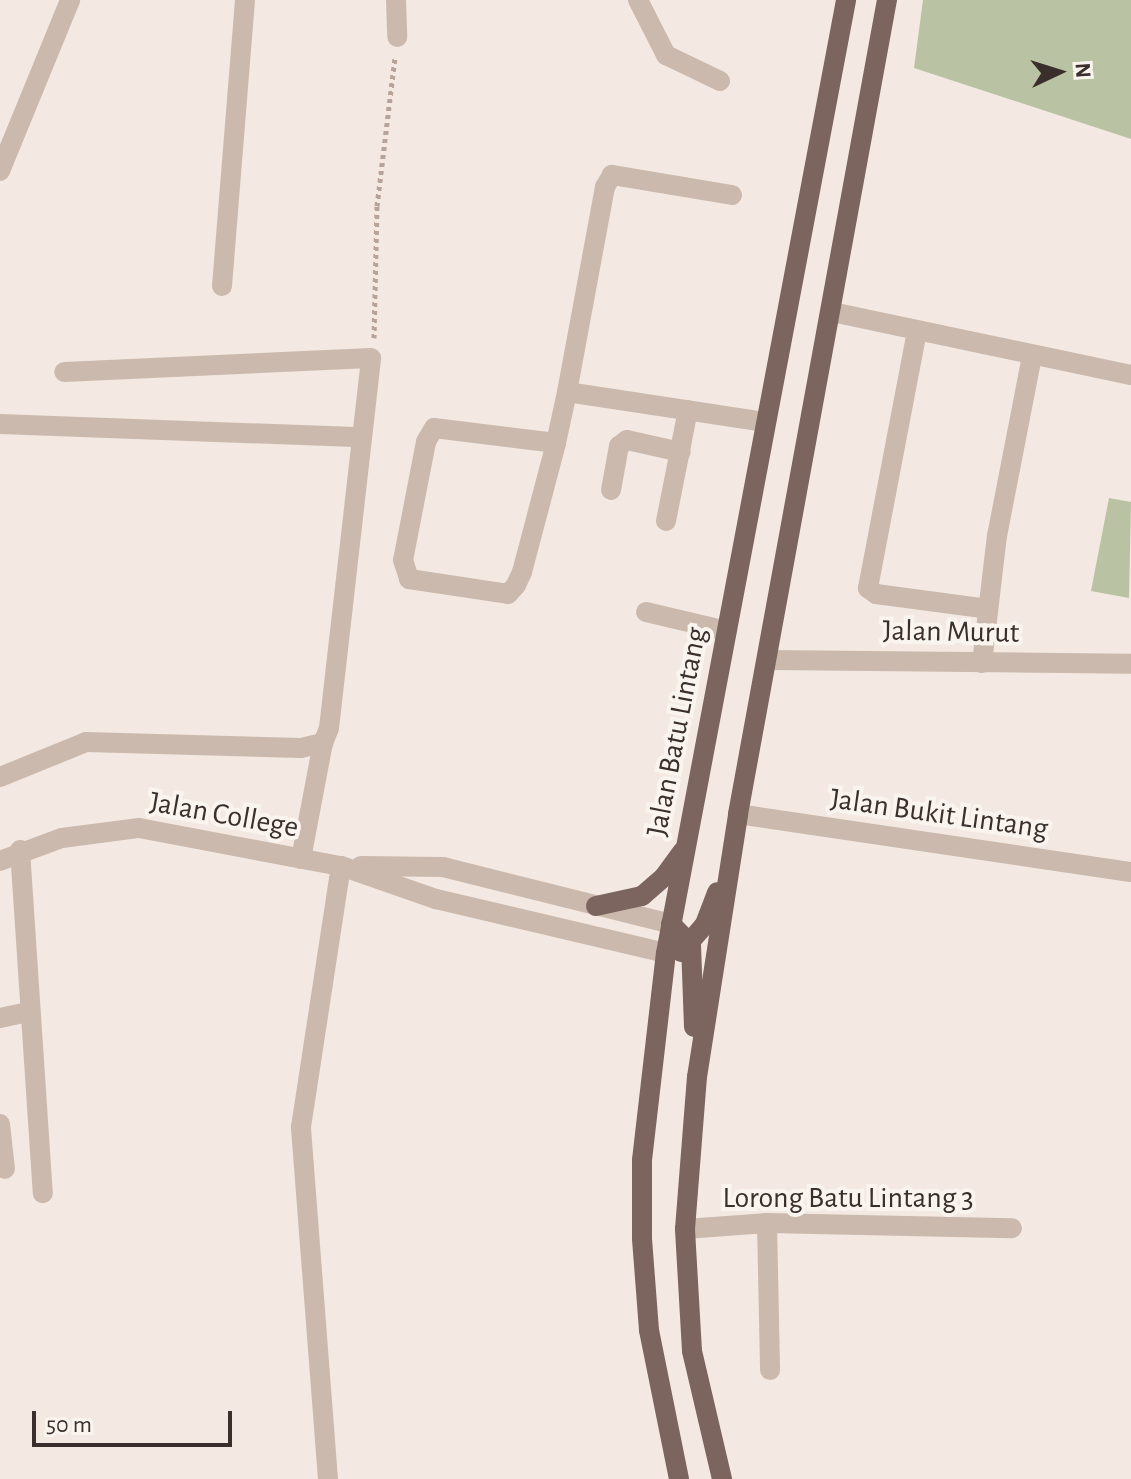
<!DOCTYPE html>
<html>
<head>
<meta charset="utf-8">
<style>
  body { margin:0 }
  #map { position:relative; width:1131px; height:1479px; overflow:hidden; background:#f3e9e2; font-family:"Alegreya Sans",sans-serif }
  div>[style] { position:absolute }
  .green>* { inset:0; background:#b9c2a2 }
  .path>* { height:5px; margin-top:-2.5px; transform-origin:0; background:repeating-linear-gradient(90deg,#b7a398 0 4px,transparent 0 8px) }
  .minor>* { height:20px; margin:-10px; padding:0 10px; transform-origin:10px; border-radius:10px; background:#cbb9ad }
  .major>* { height:20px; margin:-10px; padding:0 10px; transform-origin:10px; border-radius:10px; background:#7b655e }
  span { translate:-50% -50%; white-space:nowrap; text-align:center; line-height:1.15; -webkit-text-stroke:8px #faf4ee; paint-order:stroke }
  .street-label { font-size:30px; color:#3a2f2c }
  .north { position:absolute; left:1019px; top:32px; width:80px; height:80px; -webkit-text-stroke:6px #faf4ee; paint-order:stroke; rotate:86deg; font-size:22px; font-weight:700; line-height:32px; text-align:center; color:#3a2f2c }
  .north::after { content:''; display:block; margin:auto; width:28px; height:36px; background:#3a2f2c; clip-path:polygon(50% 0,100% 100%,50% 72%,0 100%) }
  .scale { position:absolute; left:32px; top:1411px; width:200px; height:36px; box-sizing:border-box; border:4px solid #3a2f2c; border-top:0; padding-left:10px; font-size:24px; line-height:28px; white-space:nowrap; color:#3a2f2c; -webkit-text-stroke:6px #faf4ee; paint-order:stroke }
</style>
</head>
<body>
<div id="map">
  <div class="green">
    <div style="clip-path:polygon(923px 0,1131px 0,1131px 139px,914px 68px)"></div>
    <div style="clip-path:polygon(1109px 498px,1131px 502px,1129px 598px,1091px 591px)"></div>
  </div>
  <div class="path">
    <div style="left:374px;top:338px;width:132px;rotate:-88.7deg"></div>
    <div style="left:377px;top:206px;width:149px;rotate:-83.1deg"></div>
  </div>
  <div class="minor">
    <div style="left:396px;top:0;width:37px;rotate:88deg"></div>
    <div style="left:638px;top:0;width:62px;rotate:63deg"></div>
    <div style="left:666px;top:55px;width:60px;rotate:25.7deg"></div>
    <div style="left:0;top:171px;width:185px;rotate:-67.7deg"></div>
    <div style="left:732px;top:195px;width:122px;rotate:-170.5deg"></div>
    <div style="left:612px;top:175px;width:14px;rotate:120deg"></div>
    <div style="left:605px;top:187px;width:208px;rotate:100.5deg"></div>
    <div style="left:567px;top:392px;width:201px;rotate:8.6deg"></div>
    <div style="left:222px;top:286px;width:287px;rotate:-85.4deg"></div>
    <div style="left:832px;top:312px;width:306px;rotate:11.9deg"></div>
    <div style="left:917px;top:331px;width:262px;rotate:100.8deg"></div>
    <div style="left:868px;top:588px;width:10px;rotate:37deg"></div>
    <div style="left:876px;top:594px;width:113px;rotate:7.6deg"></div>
    <div style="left:0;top:424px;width:362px;rotate:2.1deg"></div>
    <div style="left:556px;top:443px;width:123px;rotate:-173deg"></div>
    <div style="left:434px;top:428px;width:16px;rotate:120deg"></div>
    <div style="left:426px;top:442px;width:120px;rotate:101deg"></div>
    <div style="left:403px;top:560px;width:20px;rotate:72deg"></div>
    <div style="left:409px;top:579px;width:100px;rotate:8.6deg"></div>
    <div style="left:508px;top:594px;width:12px;rotate:-48deg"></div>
    <div style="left:516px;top:585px;width:14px;rotate:-65deg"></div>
    <div style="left:522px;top:572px;width:133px;rotate:-75.2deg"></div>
    <div style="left:556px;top:443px;width:52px;rotate:-77.8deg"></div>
    <div style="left:611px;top:490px;width:45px;rotate:-79.7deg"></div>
    <div style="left:619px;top:446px;width:10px;rotate:-37deg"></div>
    <div style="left:627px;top:440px;width:55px;rotate:12.5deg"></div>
    <div style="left:666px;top:521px;width:113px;rotate:-78.8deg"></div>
    <div style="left:646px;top:612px;width:83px;rotate:13.2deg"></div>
    <div style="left:769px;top:660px;width:362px;rotate:0.6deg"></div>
    <div style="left:982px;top:663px;width:128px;rotate:-83.3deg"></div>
    <div style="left:997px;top:536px;width:183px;rotate:-79deg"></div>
    <div style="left:0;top:777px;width:93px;rotate:-22.1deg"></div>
    <div style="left:86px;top:742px;width:215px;rotate:1.6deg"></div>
    <div style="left:301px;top:748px;width:23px;rotate:-13deg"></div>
    <div style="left:323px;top:743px;width:16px;rotate:-68deg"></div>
    <div style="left:329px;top:728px;width:372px;rotate:-83.5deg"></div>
    <div style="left:371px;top:358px;width:307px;rotate:177.4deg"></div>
    <div style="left:738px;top:814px;width:397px;rotate:8.4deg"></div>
    <div style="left:20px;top:850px;width:344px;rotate:86.2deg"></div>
    <div style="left:301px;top:859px;width:118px;rotate:-79.3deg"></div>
    <div style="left:0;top:861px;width:66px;rotate:-20.4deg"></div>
    <div style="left:62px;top:838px;width:78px;rotate:-7.4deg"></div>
    <div style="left:139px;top:828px;width:206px;rotate:10.7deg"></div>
    <div style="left:341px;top:866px;width:101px;rotate:19.2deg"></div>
    <div style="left:436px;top:899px;width:236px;rotate:13.2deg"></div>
    <div style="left:361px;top:866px;width:82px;rotate:0.7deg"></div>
    <div style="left:443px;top:867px;width:235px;rotate:14deg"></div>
    <div style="left:0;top:1018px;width:30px;rotate:-12deg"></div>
    <div style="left:0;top:1124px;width:45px;rotate:83.7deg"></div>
    <div style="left:767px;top:1223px;width:147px;rotate:88.8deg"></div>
    <div style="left:685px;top:1229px;width:82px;rotate:-4.2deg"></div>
    <div style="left:767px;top:1223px;width:245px;rotate:1.2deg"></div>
    <div style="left:328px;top:1479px;width:353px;rotate:-94.4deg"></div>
    <div style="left:301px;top:1127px;width:264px;rotate:-81.3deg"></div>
  </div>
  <div class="major">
    <div style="left:596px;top:906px;width:47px;rotate:-12.3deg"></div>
    <div style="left:642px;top:896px;width:29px;rotate:-41deg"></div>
    <div style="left:664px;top:877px;width:32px;rotate:-54deg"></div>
    <div style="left:671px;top:924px;width:29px;rotate:46deg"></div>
    <div style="left:691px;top:945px;width:82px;rotate:87.9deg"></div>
    <div style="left:681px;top:952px;width:37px;rotate:-49deg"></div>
    <div style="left:705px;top:924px;width:34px;rotate:-69deg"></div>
    <div style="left:679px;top:1479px;width:152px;rotate:-101.4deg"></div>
    <div style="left:649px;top:1330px;width:92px;rotate:-94.4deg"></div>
    <div style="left:642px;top:1238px;width:78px;rotate:-90deg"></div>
    <div style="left:642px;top:1160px;width:208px;rotate:-83.4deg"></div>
    <div style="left:666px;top:953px;width:970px;rotate:-79.3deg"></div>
    <div style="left:722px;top:1479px;width:131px;rotate:-103.2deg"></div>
    <div style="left:692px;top:1351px;width:122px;rotate:-93.3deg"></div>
    <div style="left:685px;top:1229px;width:152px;rotate:-85.5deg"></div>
    <div style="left:697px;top:1077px;width:266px;rotate:-81.1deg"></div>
    <div style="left:738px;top:814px;width:828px;rotate:-79.63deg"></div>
  </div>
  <div class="street-label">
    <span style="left:951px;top:632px;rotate:1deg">Jalan Murut</span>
    <span style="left:677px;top:732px;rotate:-79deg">Jalan Batu Lintang</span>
    <span style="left:939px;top:814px;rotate:8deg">Jalan Bukit Lintang</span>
    <span style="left:224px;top:815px;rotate:10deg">Jalan College</span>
    <span style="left:848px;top:1198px">Lorong Batu Lintang 3</span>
  </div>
  <div class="north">N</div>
  <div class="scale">50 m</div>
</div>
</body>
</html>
